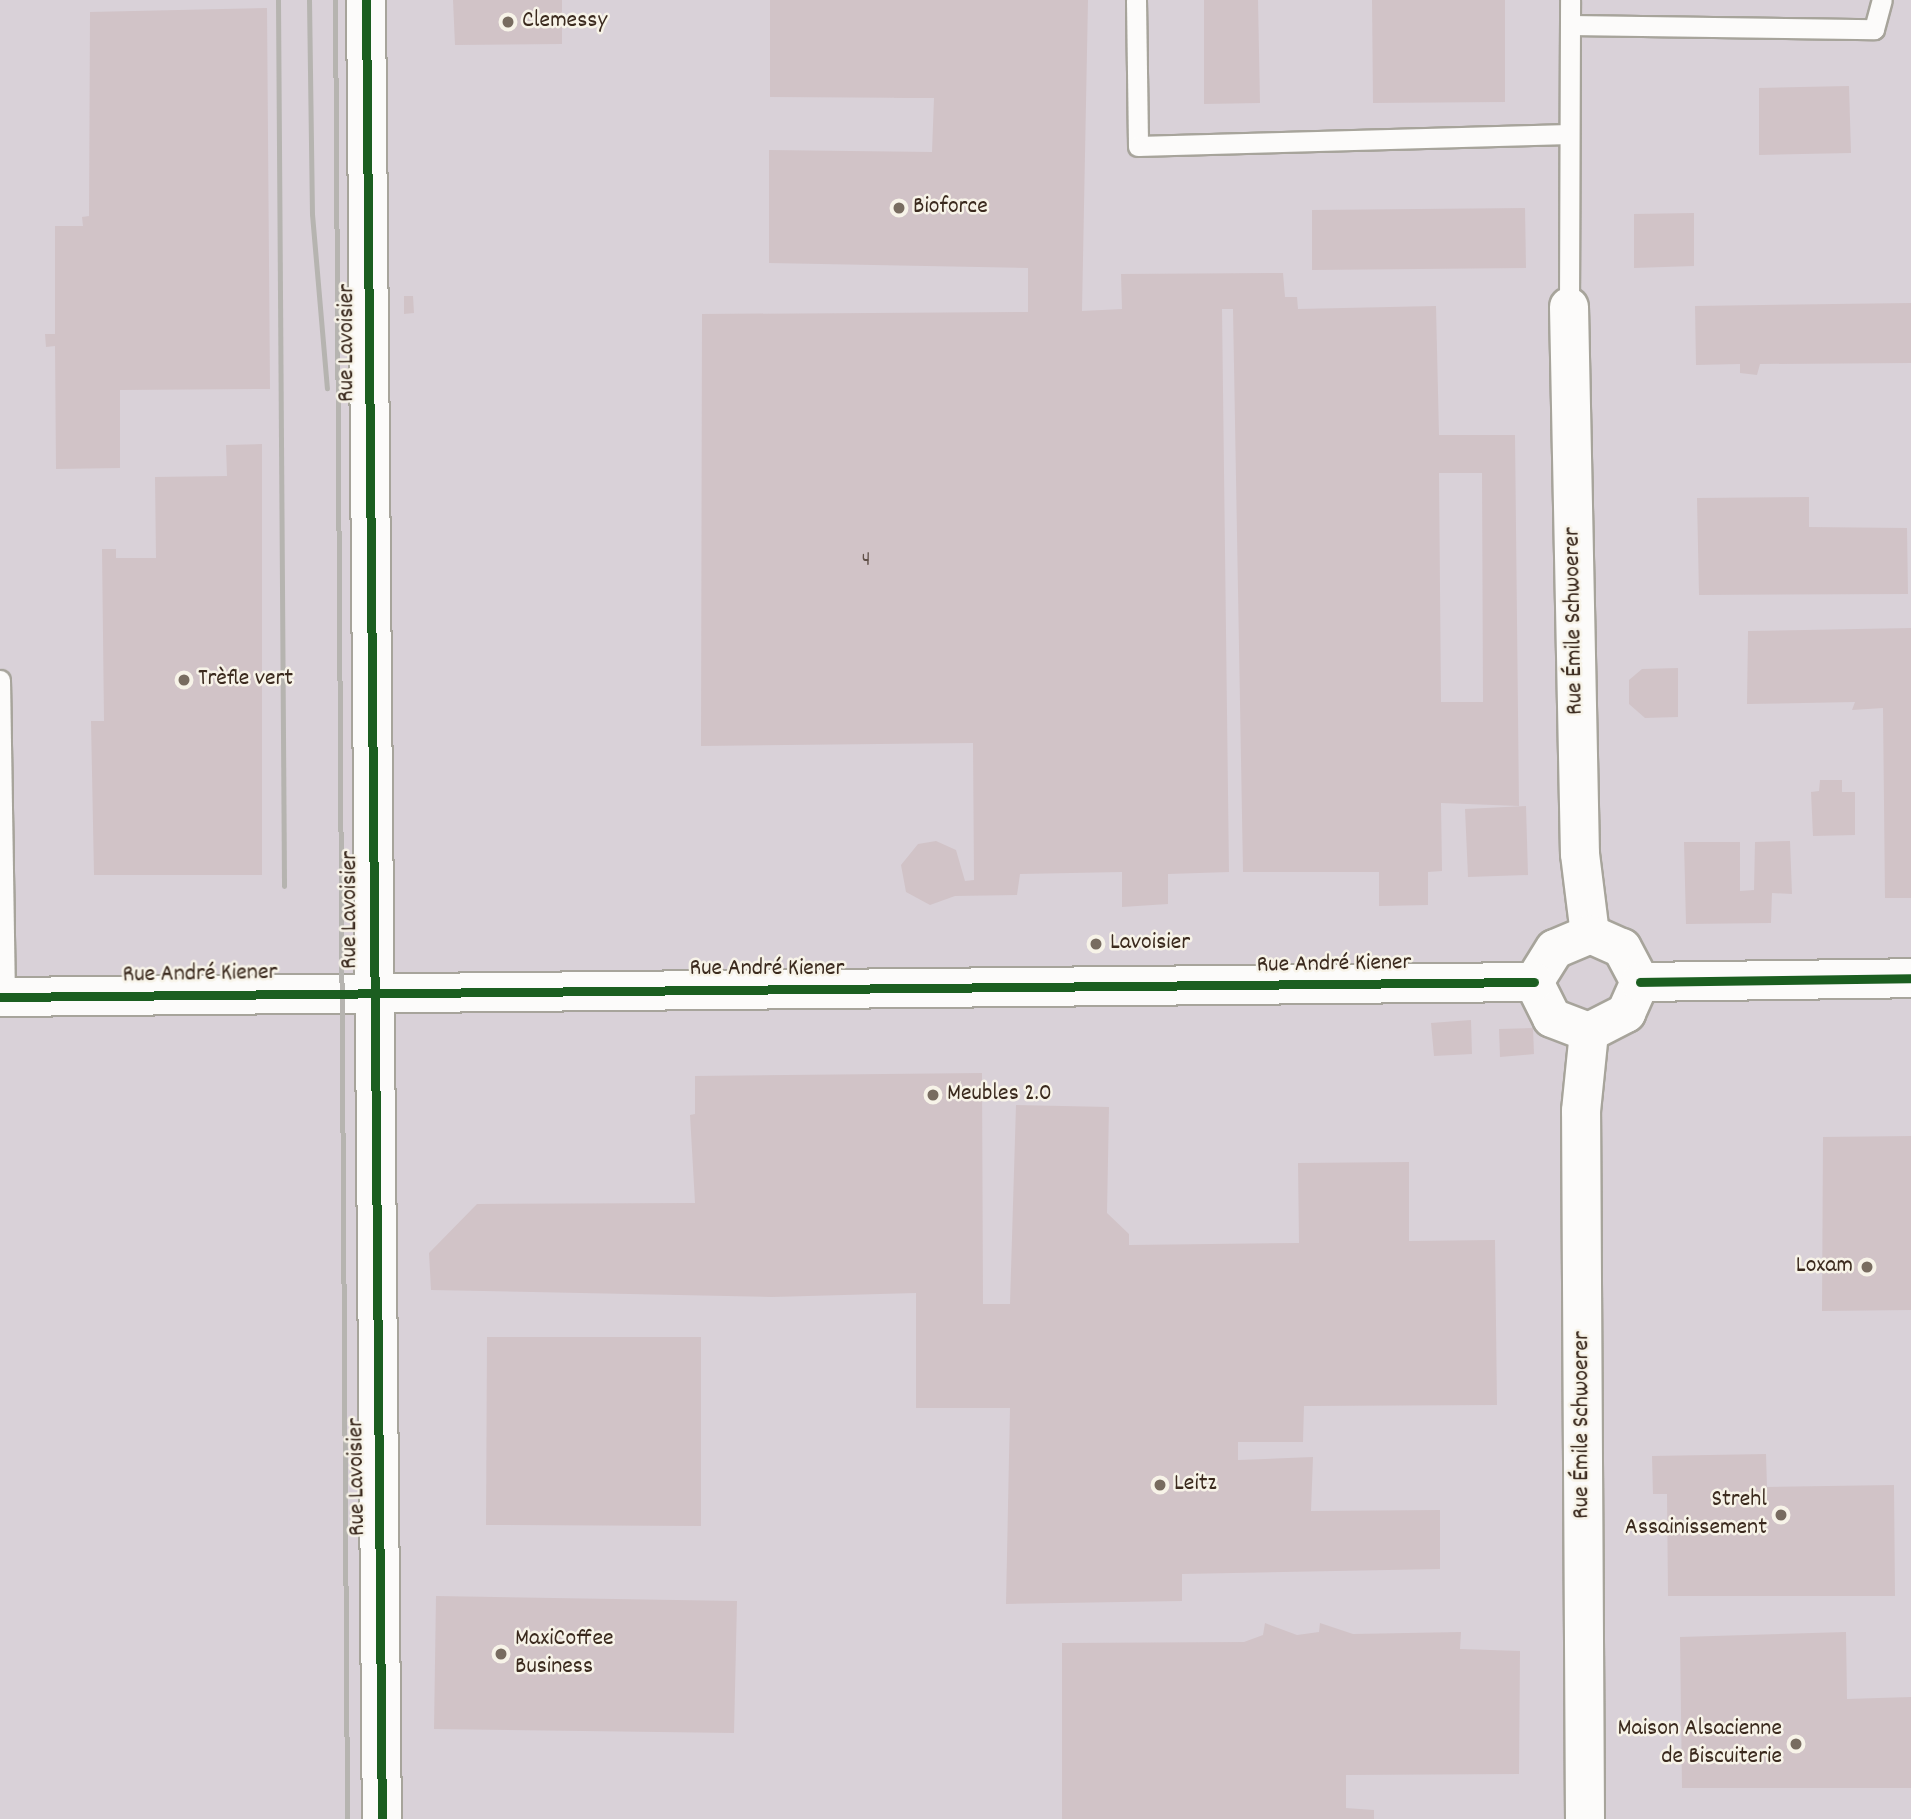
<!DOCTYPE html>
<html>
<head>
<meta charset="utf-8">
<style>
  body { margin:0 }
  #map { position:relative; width:1911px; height:1819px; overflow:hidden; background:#eae7db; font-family:Dekko,sans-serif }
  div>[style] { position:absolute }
  .industrial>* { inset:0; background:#d9d1d8 }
  .building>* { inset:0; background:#d1c3c7 }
  .roads { filter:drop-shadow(2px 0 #a7a49b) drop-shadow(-2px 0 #a7a49b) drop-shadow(0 2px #a7a49b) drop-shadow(0 -2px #a7a49b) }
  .lane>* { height:19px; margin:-9.5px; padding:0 9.5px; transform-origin:9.5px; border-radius:9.5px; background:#fcfbfa }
  .street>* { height:38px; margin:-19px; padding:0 19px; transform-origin:19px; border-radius:19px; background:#fcfbfa }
  .rail>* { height:5px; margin:-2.5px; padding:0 2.5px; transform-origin:2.5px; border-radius:2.5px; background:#b6b4b0 }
  .cycleway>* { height:9px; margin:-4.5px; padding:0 4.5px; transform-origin:4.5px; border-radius:4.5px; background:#1b5e20 }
  .dots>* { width:19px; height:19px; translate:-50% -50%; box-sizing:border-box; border:4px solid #f7f3e8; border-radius:50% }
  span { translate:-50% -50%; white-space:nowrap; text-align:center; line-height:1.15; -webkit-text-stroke:5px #f7f3e8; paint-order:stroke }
  .number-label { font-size:21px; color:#605048 }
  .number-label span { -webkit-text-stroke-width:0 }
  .poi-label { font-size:24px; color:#3b2a1e }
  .left { translate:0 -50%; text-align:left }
  .right { translate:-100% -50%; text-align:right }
  .street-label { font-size:24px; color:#3b2a1e }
</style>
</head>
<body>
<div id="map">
  <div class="industrial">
    <div style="clip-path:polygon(0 0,1911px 0,1911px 1819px,0 1819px)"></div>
  </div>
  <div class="building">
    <div style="clip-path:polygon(453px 0,562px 0,562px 44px,455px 45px)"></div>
    <div style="clip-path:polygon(evenodd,770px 0,1088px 0,1082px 311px,1122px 309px,1121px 274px,1283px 273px,1285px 297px,1297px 297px,1298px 309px,1436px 306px,1439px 435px,1515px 435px,1519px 806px,1441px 803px,1442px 871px,1428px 872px,1428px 905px,1379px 906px,1379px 872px,1243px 872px,1233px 309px,1222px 309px,1229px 872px,1168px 874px,1168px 904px,1122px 907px,1122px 872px,1020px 874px,1017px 895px,955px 896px,930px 905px,906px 892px,901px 865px,918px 844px,936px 841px,956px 850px,965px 881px,974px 880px,973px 743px,701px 746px,702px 314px,1028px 312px,1028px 268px,769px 263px,769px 150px,932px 152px,934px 98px,770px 97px,770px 0,1439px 473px,1482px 473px,1483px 702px,1441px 702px,1439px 473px)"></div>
    <div style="clip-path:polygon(1204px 0,1258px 0,1260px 103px,1204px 104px)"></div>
    <div style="clip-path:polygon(1372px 0,1505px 0,1505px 102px,1373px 103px)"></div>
    <div style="clip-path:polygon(267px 8px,270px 389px,120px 390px,120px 468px,56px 469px,55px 346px,46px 347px,45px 334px,55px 334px,55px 226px,83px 226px,82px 217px,89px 216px,90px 12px)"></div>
    <div style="clip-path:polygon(1849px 86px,1851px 153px,1759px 155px,1759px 88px)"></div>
    <div style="clip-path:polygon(1525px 208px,1526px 268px,1312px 270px,1312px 210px)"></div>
    <div style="clip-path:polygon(1694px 213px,1694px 266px,1634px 268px,1634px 214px)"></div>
    <div style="clip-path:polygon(404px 296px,413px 296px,414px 313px,404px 314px)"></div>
    <div style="clip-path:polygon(1911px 303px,1911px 363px,1760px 364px,1757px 375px,1740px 373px,1740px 364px,1696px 365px,1695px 306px)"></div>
    <div style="clip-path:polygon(262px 444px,262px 875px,94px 875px,91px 721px,104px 721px,102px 549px,116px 549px,116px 558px,156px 558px,155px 477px,227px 476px,226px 445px)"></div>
    <div style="clip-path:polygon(1809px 497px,1809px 527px,1907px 528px,1908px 594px,1699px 595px,1697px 498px)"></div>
    <div style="clip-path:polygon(1911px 628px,1911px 898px,1885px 898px,1883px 708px,1852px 710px,1855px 702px,1747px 704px,1748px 631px)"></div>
    <div style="clip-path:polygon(1678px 668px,1678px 717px,1645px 718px,1629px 704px,1629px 680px,1642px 669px)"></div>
    <div style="clip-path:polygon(1820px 780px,1842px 780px,1842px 792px,1855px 792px,1855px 835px,1813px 836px,1811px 792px,1819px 791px)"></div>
    <div style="clip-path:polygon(1526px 806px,1528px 875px,1468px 877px,1465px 809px)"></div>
    <div style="clip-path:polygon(1790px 841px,1792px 894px,1772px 893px,1771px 923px,1686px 924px,1684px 842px,1740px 842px,1740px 891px,1754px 890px,1755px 842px)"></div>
    <div style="clip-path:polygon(1471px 1020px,1472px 1054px,1434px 1056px,1431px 1023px)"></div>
    <div style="clip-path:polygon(1533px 1028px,1534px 1054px,1500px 1057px,1499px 1029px)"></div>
    <div style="clip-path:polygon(982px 1073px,983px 1304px,1010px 1304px,1016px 1105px,1109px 1107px,1107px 1213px,1129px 1234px,1129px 1245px,1299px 1243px,1298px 1163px,1409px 1162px,1409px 1241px,1495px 1240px,1497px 1405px,1304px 1406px,1303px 1442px,1238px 1442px,1238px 1460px,1313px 1457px,1311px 1511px,1440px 1510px,1440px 1569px,1182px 1574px,1182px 1601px,1006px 1604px,1010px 1408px,916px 1408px,916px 1293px,772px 1297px,431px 1290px,429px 1253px,477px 1204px,695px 1203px,690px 1115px,695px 1114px,695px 1076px)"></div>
    <div style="clip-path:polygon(1911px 1136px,1911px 1310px,1822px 1311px,1823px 1137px)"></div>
    <div style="clip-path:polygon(487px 1337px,701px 1337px,701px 1526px,486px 1525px)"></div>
    <div style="clip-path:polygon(1766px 1454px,1767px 1487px,1894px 1485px,1895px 1596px,1668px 1596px,1667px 1494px,1653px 1494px,1652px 1456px)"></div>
    <div style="clip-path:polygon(436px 1596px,737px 1601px,734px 1733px,434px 1729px)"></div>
    <div style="clip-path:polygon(1265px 1623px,1297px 1635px,1319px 1632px,1320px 1623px,1353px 1634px,1461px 1632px,1460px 1649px,1520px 1651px,1519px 1774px,1346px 1775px,1346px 1808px,1374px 1810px,1374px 1819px,1062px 1819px,1062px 1643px,1244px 1642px,1263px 1635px)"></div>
    <div style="clip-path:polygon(1846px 1632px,1847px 1699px,1911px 1697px,1911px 1788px,1682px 1788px,1680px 1637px)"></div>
  </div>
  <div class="roads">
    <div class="lane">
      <div style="left:1136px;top:0;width:146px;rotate:89.2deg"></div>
      <div style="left:1138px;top:146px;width:431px;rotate:-1.6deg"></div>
      <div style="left:1570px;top:25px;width:304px;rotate:0.8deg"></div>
      <div style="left:1874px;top:29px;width:30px;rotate:-75deg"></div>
      <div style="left:1569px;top:307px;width:307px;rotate:-89.8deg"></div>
      <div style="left:0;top:680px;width:317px;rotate:89.1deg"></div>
    </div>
    <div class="street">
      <div style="left:366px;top:0;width:1819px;rotate:89.5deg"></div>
      <div style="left:1569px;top:307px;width:547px;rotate:88.85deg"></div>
      <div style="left:1580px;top:854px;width:81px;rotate:82.9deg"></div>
      <div style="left:1534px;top:982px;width:40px;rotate:63.4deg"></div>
      <div style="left:1552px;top:1018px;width:40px;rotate:21deg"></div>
      <div style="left:1589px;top:1032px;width:42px;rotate:-27.2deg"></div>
      <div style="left:1626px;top:1013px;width:34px;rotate:-66deg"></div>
      <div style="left:1534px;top:982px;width:39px;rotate:-58deg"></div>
      <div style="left:1555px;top:949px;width:38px;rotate:-23deg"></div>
      <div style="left:1590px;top:934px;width:35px;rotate:24deg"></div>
      <div style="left:1622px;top:948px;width:38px;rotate:62deg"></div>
      <div style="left:1640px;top:982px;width:271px;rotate:-0.8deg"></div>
      <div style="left:0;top:997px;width:1534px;rotate:-0.56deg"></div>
      <div style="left:1585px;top:1819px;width:708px;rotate:-90.32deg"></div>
      <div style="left:1581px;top:1111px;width:79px;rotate:-84.2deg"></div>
    </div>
  </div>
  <div class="rail">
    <div style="left:278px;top:0;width:886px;rotate:89.61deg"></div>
    <div style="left:309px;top:0;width:214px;rotate:89.2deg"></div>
    <div style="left:312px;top:214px;width:175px;rotate:85.1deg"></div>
    <div style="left:335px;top:0;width:1819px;rotate:89.62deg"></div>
  </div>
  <div class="cycleway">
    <div style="left:366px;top:0;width:1819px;rotate:89.5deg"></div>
    <div style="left:1640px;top:982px;width:271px;rotate:-0.8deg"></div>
    <div style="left:0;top:997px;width:1534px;rotate:-0.56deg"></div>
  </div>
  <div class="dots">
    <div style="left:508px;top:22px;background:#786c60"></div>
    <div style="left:899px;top:208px;background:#786c60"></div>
    <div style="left:184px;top:680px;background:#786c60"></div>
    <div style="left:1096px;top:944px;background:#786c60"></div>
    <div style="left:933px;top:1095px;background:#786c60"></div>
    <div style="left:1867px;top:1267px;background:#786c60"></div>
    <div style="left:1160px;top:1485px;background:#786c60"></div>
    <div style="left:1781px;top:1515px;background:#786c60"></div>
    <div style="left:501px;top:1654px;background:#786c60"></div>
    <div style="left:1796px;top:1744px;background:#786c60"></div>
  </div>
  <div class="number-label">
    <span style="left:866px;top:561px">4</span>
  </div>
  <div class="poi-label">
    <span class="left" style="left:522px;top:22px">Clemessy</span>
    <span class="left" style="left:913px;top:208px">Bioforce</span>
    <span class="left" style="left:198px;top:680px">Trèfle vert</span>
    <span class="left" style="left:1110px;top:944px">Lavoisier</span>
    <span class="left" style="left:947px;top:1095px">Meubles 2.0</span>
    <span class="right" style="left:1853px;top:1267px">Loxam</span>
    <span class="left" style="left:1174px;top:1485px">Leitz</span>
    <span class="right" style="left:1767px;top:1515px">Strehl<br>Assainissement</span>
    <span class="left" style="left:515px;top:1654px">MaxiCoffee<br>Business</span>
    <span class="right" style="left:1782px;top:1744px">Maison Alsacienne<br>de Biscuiterie</span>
  </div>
  <div class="street-label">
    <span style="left:348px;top:343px;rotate:-90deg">Rue Lavoisier</span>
    <span style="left:1575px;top:621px;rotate:-91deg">Rue Émile Schwoerer</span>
    <span style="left:351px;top:910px;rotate:-90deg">Rue Lavoisier</span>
    <span style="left:1334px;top:965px;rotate:-1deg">Rue André Kiener</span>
    <span style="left:767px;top:970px">Rue André Kiener</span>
    <span style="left:200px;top:975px;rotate:-1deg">Rue André Kiener</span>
    <span style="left:1583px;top:1425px;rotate:-90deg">Rue Émile Schwoerer</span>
    <span style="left:358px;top:1477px;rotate:-91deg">Rue Lavoisier</span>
  </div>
</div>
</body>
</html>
